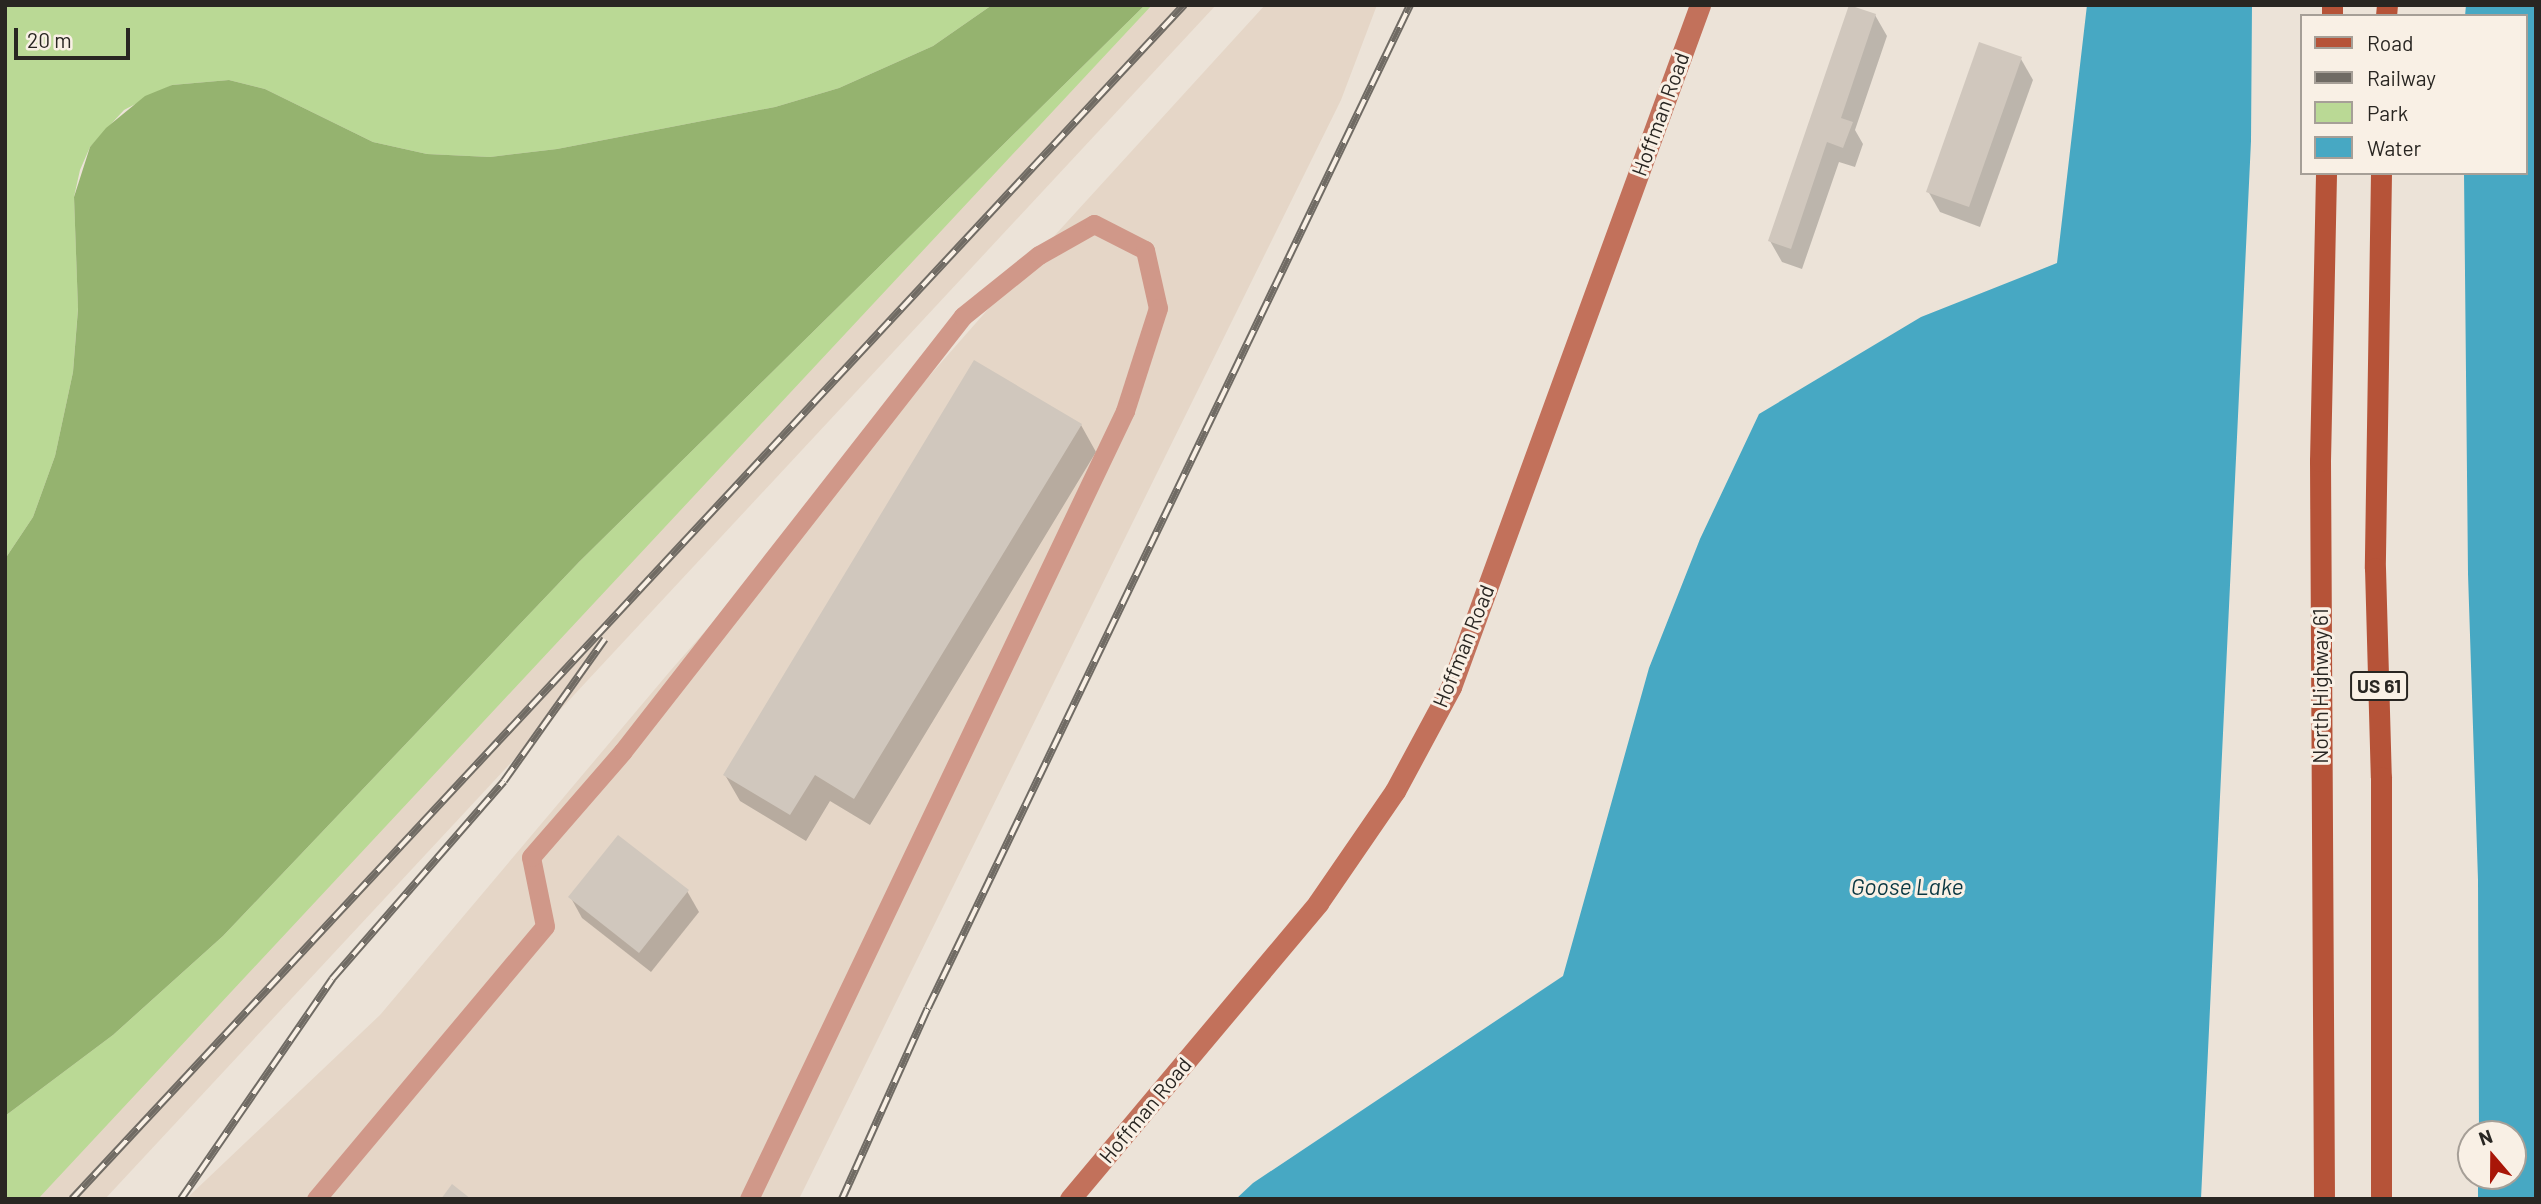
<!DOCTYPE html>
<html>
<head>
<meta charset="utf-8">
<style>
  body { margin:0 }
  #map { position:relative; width:2541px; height:1204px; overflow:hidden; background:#ece3d8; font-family:Barlow,sans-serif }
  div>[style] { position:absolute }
  .built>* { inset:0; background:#e5d6c7 }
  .green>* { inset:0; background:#bad995 }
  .forest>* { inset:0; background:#95b36f }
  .water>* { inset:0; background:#47a8c3 }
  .shadow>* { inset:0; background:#0003 }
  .building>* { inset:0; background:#d0c7bd }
  .lane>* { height:19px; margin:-9.5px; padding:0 9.5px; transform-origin:9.5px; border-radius:9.5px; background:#d09889 }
  .secondary>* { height:21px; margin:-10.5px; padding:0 10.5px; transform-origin:10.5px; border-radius:10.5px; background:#c2715b }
  .primary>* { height:21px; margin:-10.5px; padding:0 10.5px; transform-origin:10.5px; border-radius:10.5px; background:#b65338 }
  .rail>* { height:8px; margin-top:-4px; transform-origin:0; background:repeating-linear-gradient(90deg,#f9f0e5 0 16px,#706b64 0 32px); box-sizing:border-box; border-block:2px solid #706b64 }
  span { translate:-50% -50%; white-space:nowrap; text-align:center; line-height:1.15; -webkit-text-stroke:6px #f9f0e5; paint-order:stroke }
  .shield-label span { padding:2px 5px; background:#f9f0e5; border:2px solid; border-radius:5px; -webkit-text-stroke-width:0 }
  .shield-label { font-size:19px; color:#292622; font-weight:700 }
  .street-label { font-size:21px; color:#292622 }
  .water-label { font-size:23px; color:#093742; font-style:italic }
  .frame { position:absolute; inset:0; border:7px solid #292622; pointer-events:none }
  .legend { position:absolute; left:2300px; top:14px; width:228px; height:161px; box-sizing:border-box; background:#f9f0e5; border:2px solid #a69f97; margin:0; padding:9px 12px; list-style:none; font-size:21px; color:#292622 }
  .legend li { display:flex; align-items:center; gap:14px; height:35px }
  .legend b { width:35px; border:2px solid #a69f97 }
  .north { position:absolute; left:2457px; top:1120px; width:70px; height:70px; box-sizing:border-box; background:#f9f0e5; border:2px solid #a69f97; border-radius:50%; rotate:340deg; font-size:19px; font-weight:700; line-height:28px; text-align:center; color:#292622 }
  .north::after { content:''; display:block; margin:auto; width:24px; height:32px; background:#a81608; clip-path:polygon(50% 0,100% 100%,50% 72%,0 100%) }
  .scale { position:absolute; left:14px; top:28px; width:116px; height:32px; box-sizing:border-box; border:4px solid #292622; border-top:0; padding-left:9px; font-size:21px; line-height:24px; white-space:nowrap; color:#292622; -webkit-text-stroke:5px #f9f0e5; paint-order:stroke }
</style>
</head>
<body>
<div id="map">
  <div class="built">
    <div style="clip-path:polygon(1150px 5px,1216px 5px,105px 1199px,34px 1199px)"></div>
    <div style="clip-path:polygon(1265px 5px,1377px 5px,1341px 100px,799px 1199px,186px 1199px,380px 1015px,671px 670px,1004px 291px)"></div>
  </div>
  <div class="green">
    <div style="clip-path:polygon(5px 5px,992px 5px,933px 46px,839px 88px,775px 107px,557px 149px,490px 157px,427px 154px,373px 142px,265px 89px,229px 80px,172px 85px,124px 110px,90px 147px,80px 170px,74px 197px,78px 308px,73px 372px,55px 456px,33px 517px,5px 559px)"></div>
    <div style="clip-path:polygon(1145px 5px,1152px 5px,38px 1199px,5px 1199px,5px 1116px,113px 1035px,223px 936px,579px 562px)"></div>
  </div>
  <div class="forest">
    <div style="clip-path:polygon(992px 5px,1145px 5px,579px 562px,223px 936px,113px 1035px,5px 1116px,5px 559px,33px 517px,55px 456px,73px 372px,78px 309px,74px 197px,90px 147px,106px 128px,145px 96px,172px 85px,229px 80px,265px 89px,373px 142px,427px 154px,490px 157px,557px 149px,775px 107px,839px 88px,933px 46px)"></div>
  </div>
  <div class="water">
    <div style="clip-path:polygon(2087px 5px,2252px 5px,2251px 141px,2201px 1199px,1236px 1199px,1253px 1183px,1563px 976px,1649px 668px,1700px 539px,1759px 414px,1921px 317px,2057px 263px)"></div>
    <div style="clip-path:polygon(2466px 5px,2536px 5px,2536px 1199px,2478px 1199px,2478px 1176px,2513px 1176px,2513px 1134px,2479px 1134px,2478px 880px,2468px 574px,2464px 173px,2525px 173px,2525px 16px,2465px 16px)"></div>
  </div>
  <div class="shadow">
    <div style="clip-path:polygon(1875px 15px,1887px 36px,1855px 130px,1863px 144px,1855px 167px,1839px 162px,1802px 269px,1782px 262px,1770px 241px)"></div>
    <div style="clip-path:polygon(2021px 59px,2033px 80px,1980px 227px,1940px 212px,1928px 191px)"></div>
    <div style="clip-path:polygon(1081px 425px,1096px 452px,870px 825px,830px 801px,806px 841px,740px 801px,725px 775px)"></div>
    <div style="clip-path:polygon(687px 891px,699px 912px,651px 972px,582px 918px,571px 898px)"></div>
  </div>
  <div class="building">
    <div style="clip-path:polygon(1849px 5px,1876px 14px,1841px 118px,1853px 122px,1843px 148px,1827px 142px,1791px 249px,1768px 241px)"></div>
    <div style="clip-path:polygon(1979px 42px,2022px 57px,1969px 207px,1926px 192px)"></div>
    <div style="clip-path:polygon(974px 360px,1082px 424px,854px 799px,815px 775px,790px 815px,723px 775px)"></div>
    <div style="clip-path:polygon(618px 835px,689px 890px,639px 953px,568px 897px)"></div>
    <div style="clip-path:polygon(452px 1184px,471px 1199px,441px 1199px)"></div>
  </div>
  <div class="lane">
    <div style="left:316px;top:1199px;width:356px;rotate:-50deg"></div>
    <div style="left:545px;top:926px;width:70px;rotate:-101.5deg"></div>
    <div style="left:531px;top:857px;width:140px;rotate:-49deg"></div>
    <div style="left:623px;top:751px;width:552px;rotate:-51.99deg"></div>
    <div style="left:963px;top:316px;width:97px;rotate:-38.8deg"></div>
    <div style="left:1039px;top:255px;width:63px;rotate:-29.4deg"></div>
    <div style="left:1094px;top:224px;width:57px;rotate:27deg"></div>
    <div style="left:1145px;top:250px;width:59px;rotate:77.4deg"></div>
    <div style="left:1158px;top:308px;width:108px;rotate:107.8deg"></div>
    <div style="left:1125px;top:411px;width:873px;rotate:115.51deg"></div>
  </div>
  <div class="secondary">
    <div style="left:1070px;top:1199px;width:386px;rotate:-50deg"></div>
    <div style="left:1318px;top:903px;width:136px;rotate:-55.5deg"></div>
    <div style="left:1395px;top:791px;width:118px;rotate:-61.7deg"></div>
    <div style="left:1451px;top:687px;width:726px;rotate:-69.94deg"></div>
  </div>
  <div class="primary">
    <div style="left:2332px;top:16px;width:11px;rotate:-90deg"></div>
    <div style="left:2386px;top:16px;width:11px;rotate:-85deg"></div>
    <div style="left:2381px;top:173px;width:395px;rotate:90.9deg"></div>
    <div style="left:2375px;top:568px;width:209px;rotate:88.4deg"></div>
    <div style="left:2381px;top:777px;width:422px;rotate:90deg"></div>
    <div style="left:2324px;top:1199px;width:738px;rotate:-90.31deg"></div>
    <div style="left:2320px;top:461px;width:288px;rotate:-88.8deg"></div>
  </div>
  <div class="rail">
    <div style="left:72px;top:1199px;width:1632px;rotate:-47.04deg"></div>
    <div style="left:181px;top:1199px;width:267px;rotate:-55.5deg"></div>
    <div style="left:332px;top:979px;width:262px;rotate:-49deg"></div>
    <div style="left:504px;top:781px;width:174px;rotate:-54.6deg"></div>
    <div style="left:842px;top:1199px;width:209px;rotate:-65.8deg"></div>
    <div style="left:928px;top:1008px;width:1113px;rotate:-64.33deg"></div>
  </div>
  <div class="shield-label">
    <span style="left:2379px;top:686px">US 61</span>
  </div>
  <div class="street-label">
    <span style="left:1660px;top:114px;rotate:-70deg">Hoffman Road</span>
    <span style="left:1463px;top:646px;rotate:-68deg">Hoffman Road</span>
    <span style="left:2320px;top:686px;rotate:-90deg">North Highway 61</span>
    <span style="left:1145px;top:1110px;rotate:-50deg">Hoffman Road</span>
  </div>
  <div class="water-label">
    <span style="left:1907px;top:886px">Goose Lake</span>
  </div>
  <div class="frame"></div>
  <ul class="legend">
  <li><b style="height:9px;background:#b65338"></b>Road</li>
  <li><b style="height:9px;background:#706b64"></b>Railway</li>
  <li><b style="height:19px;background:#bad995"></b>Park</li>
  <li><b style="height:19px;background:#47a8c3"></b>Water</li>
  </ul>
  <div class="north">N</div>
  <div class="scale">20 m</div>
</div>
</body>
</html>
